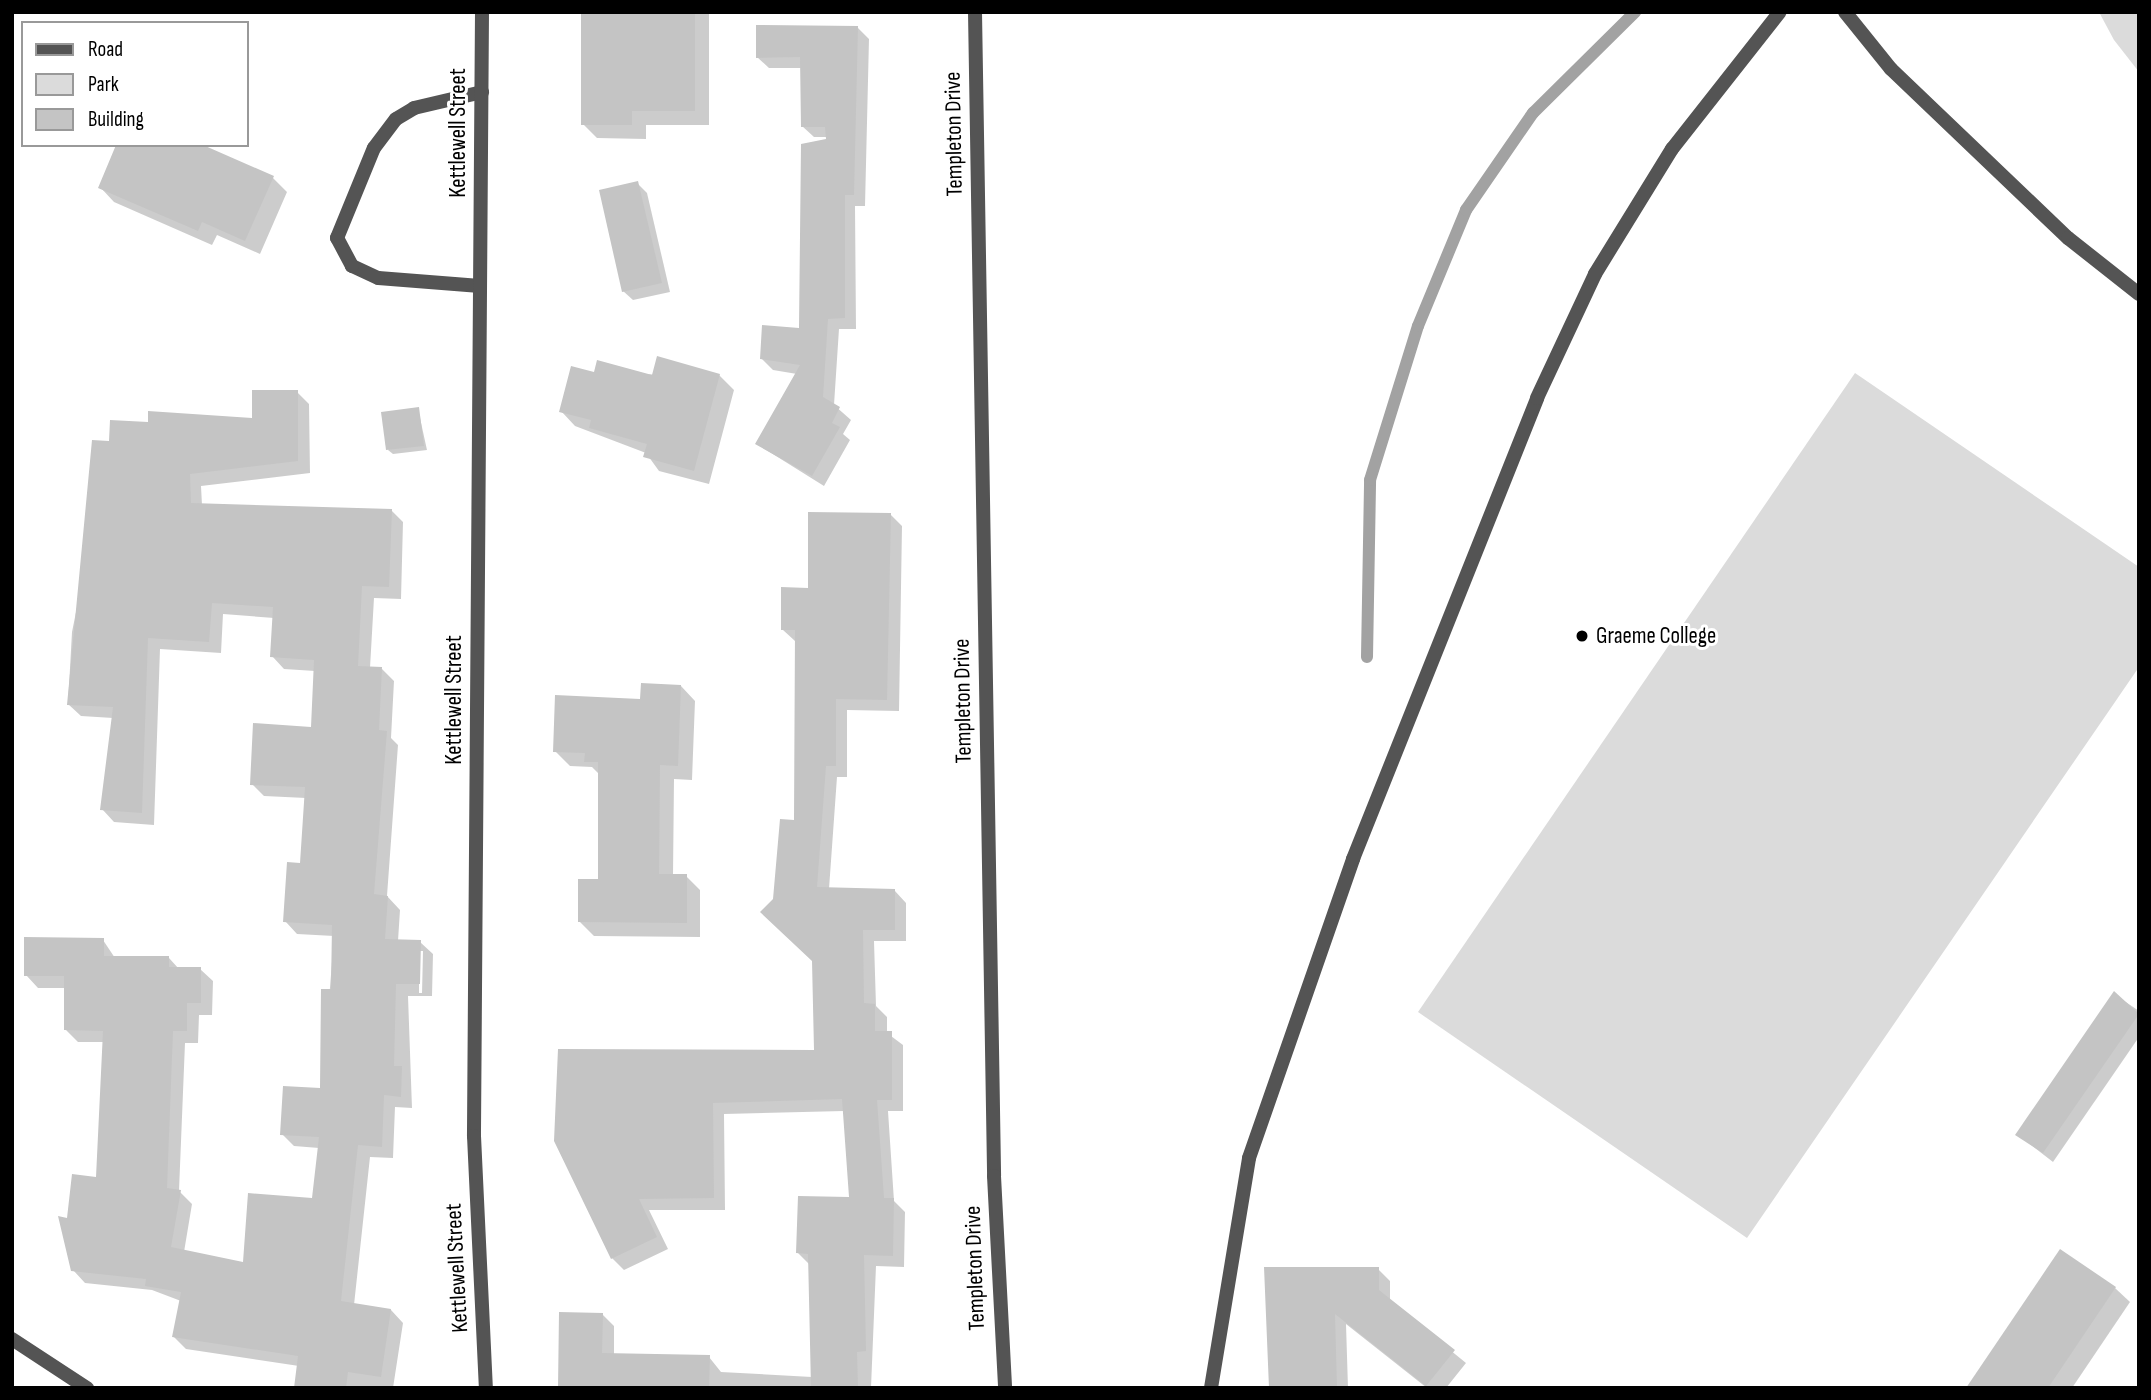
<!DOCTYPE html>
<html>
<head>
<meta charset="utf-8">
<style>
  body { margin:0 }
  #map { position:relative; width:2151px; height:1400px; overflow:hidden; background:#fff; font-family:"Sofia Sans Condensed",sans-serif }
  div>[style] { position:absolute }
  .green>* { inset:0; background:#dbdbdb }
  .shadow>* { inset:0; background:#0003 }
  .stream>* { height:12px; margin:-6px; padding:0 6px; transform-origin:6px; border-radius:6px; background:#a2a2a2 }
  .building>* { inset:0; background:#c4c4c4 }
  .service>* { height:14px; margin:-7px; padding:0 7px; transform-origin:7px; border-radius:7px; background:#545454 }
  .minor>* { height:14px; margin:-7px; padding:0 7px; transform-origin:7px; border-radius:7px; background:#545454 }
  .dots>* { width:19px; height:19px; translate:-50% -50%; box-sizing:border-box; border:4px solid #fff; border-radius:50% }
  span { translate:-50% -50%; white-space:nowrap; text-align:center; line-height:1.15; -webkit-text-stroke:6px #fff; paint-order:stroke }
  .street-label { font-size:23px; color:#000 }
  .poi-label { font-size:23px; color:#000 }
  .left { translate:0 -50%; text-align:left }
  .frame { position:absolute; inset:0; border:14px solid #000; pointer-events:none }
  .legend { position:absolute; left:21px; top:21px; width:228px; height:126px; box-sizing:border-box; background:#fff; border:2px solid #999; margin:0; padding:9px 12px; list-style:none; font-size:21px; color:#000 }
  .legend li { display:flex; align-items:center; gap:14px; height:35px }
  .legend b { width:35px; border:2px solid #999 }
</style>
</head>
<body>
<div id="map">
  <div class="green">
    <div style="clip-path:polygon(2099px 12px,2139px 12px,2139px 72px,2114px 40px)"></div>
    <div style="clip-path:polygon(1855px 373px,2139px 567px,2139px 667px,1747px 1238px,1418px 1012px)"></div>
  </div>
  <div class="shadow">
    <div style="clip-path:polygon(582px 12px,709px 12px,709px 125px,646px 125px,646px 139px,597px 138px,583px 124px)"></div>
    <div style="clip-path:polygon(858px 28px,869px 39px,865px 206px,855px 206px,856px 329px,839px 329px,834px 405px,851px 420px,843px 434px,850px 440px,824px 486px,757px 444px,797px 374px,773px 370px,761px 358px,801px 330px,832px 137px,814px 137px,802px 126px,802px 68px,769px 68px,757px 57px)"></div>
    <div style="clip-path:polygon(273px 178px,287px 192px,260px 254px,217px 235px,212px 245px,114px 202px,100px 187px)"></div>
    <div style="clip-path:polygon(637px 183px,647px 193px,670px 292px,633px 300px,623px 291px)"></div>
    <div style="clip-path:polygon(595px 374px,719px 375px,734px 390px,709px 484px,659px 471px,646px 453px,575px 426px,561px 411px)"></div>
    <div style="clip-path:polygon(evenodd,297px 392px,309px 404px,310px 473px,201px 486px,202px 505px,391px 510px,403px 522px,401px 599px,374px 598px,370px 668px,382px 669px,394px 681px,391px 738px,398px 745px,387px 896px,400px 910px,398px 941px,420px 942px,433px 954px,432px 996px,408px 996px,412px 1108px,395px 1107px,393px 1158px,370px 1157px,354px 1305px,391px 1310px,403px 1323px,393px 1388px,295px 1388px,299px 1366px,186px 1349px,174px 1337px,181px 1301px,152px 1290px,85px 1283px,73px 1270px,69px 1220px,98px 1179px,104px 1042px,78px 1042px,66px 1030px,66px 988px,38px 988px,26px 975px,103px 940px,115px 958px,169px 958px,179px 969px,200px 969px,213px 981px,212px 1015px,199px 1015px,198px 1043px,185px 1043px,179px 1191px,192px 1204px,184px 1252px,245px 1264px,314px 1200px,319px 1148px,294px 1146px,282px 1134px,322px 1090px,334px 936px,297px 934px,285px 921px,301px 865px,306px 798px,264px 796px,252px 784px,312px 728px,315px 671px,284px 669px,272px 656px,274px 618px,223px 614px,221px 653px,160px 649px,154px 825px,114px 822px,102px 809px,113px 718px,81px 716px,68px 704px,72px 632px,110px 443px,149px 424px,254px 419px,297px 392px,419px 951px,423px 951px,422px 993px,419px 993px,419px 951px)"></div>
    <div style="clip-path:polygon(418px 409px,427px 450px,393px 454px,388px 450px)"></div>
    <div style="clip-path:polygon(890px 514px,902px 526px,899px 711px,847px 710px,847px 777px,837px 777px,829px 889px,895px 891px,906px 903px,906px 941px,874px 941px,876px 1006px,887px 1017px,887px 1033px,903px 1045px,903px 1111px,888px 1111px,894px 1201px,905px 1212px,904px 1267px,876px 1266px,871px 1388px,559px 1388px,602px 1314px,614px 1326px,614px 1355px,709px 1357px,721px 1372px,812px 1377px,810px 1265px,798px 1253px,851px 1199px,844px 1111px,724px 1114px,725px 1210px,649px 1210px,668px 1249px,624px 1270px,612px 1258px,556px 1140px,816px 1052px,814px 961px,774px 900px,796px 822px,795px 641px,783px 630px,810px 590px)"></div>
    <div style="clip-path:polygon(681px 686px,695px 701px,692px 780px,674px 779px,673px 876px,686px 876px,700px 890px,700px 937px,594px 936px,579px 921px,600px 881px,599px 774px,592px 767px,570px 766px,555px 751px)"></div>
    <div style="clip-path:polygon(2114px 994px,2139px 1011px,2139px 1037px,2053px 1162px,2018px 1135px)"></div>
    <div style="clip-path:polygon(1266px 1269px,1378px 1269px,1390px 1281px,1390px 1301px,1466px 1363px,1446px 1388px,1427px 1388px,1346px 1324px,1348px 1388px,1270px 1388px)"></div>
    <div style="clip-path:polygon(2115px 1288px,2130px 1302px,2072px 1388px,1976px 1388px)"></div>
  </div>
  <div class="stream">
    <div style="left:1367px;top:657px;width:177px;rotate:-89deg"></div>
    <div style="left:1370px;top:480px;width:161px;rotate:-72.7deg"></div>
    <div style="left:1418px;top:326px;width:126px;rotate:-67.5deg"></div>
    <div style="left:1466px;top:210px;width:118px;rotate:-55.4deg"></div>
    <div style="left:1533px;top:113px;width:144px;rotate:-44.7deg"></div>
  </div>
  <div class="building">
    <div style="clip-path:polygon(581px 12px,695px 12px,695px 111px,632px 111px,632px 125px,581px 125px)"></div>
    <div style="clip-path:polygon(756px 25px,858px 26px,854px 195px,845px 195px,845px 318px,828px 319px,823px 397px,840px 407px,832px 423px,840px 427px,812px 476px,755px 444px,800px 365px,760px 359px,762px 325px,799px 328px,801px 144px,826px 139px,825px 127px,801px 127px,800px 57px,756px 58px)"></div>
    <div style="clip-path:polygon(116px 145px,203px 145px,274px 176px,245px 241px,202px 222px,198px 231px,98px 188px)"></div>
    <div style="clip-path:polygon(638px 181px,662px 283px,622px 292px,599px 190px)"></div>
    <div style="clip-path:polygon(657px 356px,720px 374px,694px 471px,643px 457px,647px 444px,589px 428px,591px 420px,559px 412px,571px 366px,594px 372px,597px 360px,652px 375px)"></div>
    <div style="clip-path:polygon(252px 390px,298px 390px,298px 461px,190px 474px,191px 503px,392px 509px,389px 587px,362px 586px,358px 666px,382px 667px,379px 730px,387px 731px,374px 894px,388px 896px,385px 939px,421px 940px,420px 984px,396px 984px,394px 1066px,402px 1066px,401px 1097px,384px 1095px,382px 1147px,358px 1145px,341px 1301px,391px 1309px,381px 1377px,348px 1372px,346px 1388px,294px 1388px,298px 1356px,172px 1337px,181px 1292px,145px 1286px,146px 1279px,71px 1271px,58px 1216px,67px 1218px,72px 1174px,96px 1177px,103px 1031px,64px 1030px,64px 976px,24px 976px,24px 937px,104px 938px,104px 956px,169px 956px,169px 967px,201px 967px,201px 1003px,187px 1003px,187px 1031px,173px 1031px,167px 1188px,181px 1190px,171px 1247px,243px 1262px,248px 1193px,312px 1198px,319px 1137px,280px 1135px,283px 1086px,320px 1088px,321px 989px,331px 989px,332px 925px,283px 922px,287px 862px,300px 863px,305px 787px,250px 785px,253px 723px,311px 727px,314px 660px,270px 657px,273px 607px,212px 603px,209px 642px,148px 638px,142px 813px,100px 810px,113px 707px,67px 705px,92px 440px,109px 441px,110px 420px,148px 422px,148px 411px,252px 418px)"></div>
    <div style="clip-path:polygon(419px 407px,424px 446px,386px 450px,381px 412px)"></div>
    <div style="clip-path:polygon(808px 512px,891px 513px,887px 700px,836px 699px,836px 766px,826px 766px,817px 887px,895px 889px,895px 930px,863px 930px,864px 1003px,875px 1004px,875px 1031px,892px 1031px,892px 1100px,877px 1100px,884px 1198px,894px 1198px,893px 1256px,864px 1255px,866px 1351px,857px 1352px,858px 1388px,811px 1388px,808px 1254px,796px 1253px,798px 1196px,849px 1197px,842px 1099px,713px 1103px,714px 1198px,639px 1199px,657px 1237px,611px 1259px,554px 1141px,558px 1049px,814px 1050px,812px 961px,760px 912px,773px 899px,780px 819px,794px 820px,795px 630px,781px 630px,781px 587px,808px 588px)"></div>
    <div style="clip-path:polygon(641px 683px,681px 685px,678px 766px,660px 765px,659px 874px,687px 874px,687px 923px,578px 922px,578px 879px,598px 879px,598px 762px,584px 762px,585px 753px,553px 752px,555px 695px,640px 699px)"></div>
    <div style="clip-path:polygon(2114px 991px,2139px 1014px,2043px 1153px,2015px 1135px)"></div>
    <div style="clip-path:polygon(2060px 1249px,2116px 1287px,2048px 1388px,1966px 1388px)"></div>
    <div style="clip-path:polygon(1264px 1267px,1379px 1267px,1379px 1290px,1455px 1350px,1426px 1386px,1335px 1314px,1337px 1388px,1269px 1388px)"></div>
    <div style="clip-path:polygon(559px 1312px,603px 1313px,602px 1353px,710px 1355px,709px 1388px,558px 1388px)"></div>
  </div>
  <div class="service">
    <div style="left:1845px;top:12px;width:73px;rotate:51.1deg"></div>
    <div style="left:1891px;top:69px;width:245px;rotate:43.7deg"></div>
    <div style="left:2068px;top:238px;width:90px;rotate:38.3deg"></div>
    <div style="left:480px;top:286px;width:102px;rotate:-175.5deg"></div>
    <div style="left:378px;top:278px;width:29px;rotate:-155deg"></div>
    <div style="left:352px;top:266px;width:32px;rotate:-118deg"></div>
    <div style="left:337px;top:238px;width:97px;rotate:-67.7deg"></div>
    <div style="left:374px;top:148px;width:36px;rotate:-53deg"></div>
    <div style="left:396px;top:119px;width:21px;rotate:-31deg"></div>
    <div style="left:414px;top:108px;width:70px;rotate:-13.2deg"></div>
    <div style="left:1211px;top:1388px;width:233px;rotate:-80.6deg"></div>
    <div style="left:1249px;top:1158px;width:317px;rotate:-70.8deg"></div>
    <div style="left:1353px;top:859px;width:496px;rotate:-68.2deg"></div>
    <div style="left:1537px;top:398px;width:137px;rotate:-64.9deg"></div>
    <div style="left:1595px;top:274px;width:147px;rotate:-58.4deg"></div>
    <div style="left:1672px;top:149px;width:174px;rotate:-51.8deg"></div>
  </div>
  <div class="minor">
    <div style="left:482px;top:12px;width:1124px;rotate:90.41deg"></div>
    <div style="left:474px;top:1136px;width:252px;rotate:87.3deg"></div>
    <div style="left:975px;top:12px;width:1164px;rotate:89.06deg"></div>
    <div style="left:994px;top:1176px;width:212px;rotate:87deg"></div>
    <div style="left:12px;top:1339px;width:90px;rotate:33.2deg"></div>
  </div>
  <div class="dots">
    <div style="left:1582px;top:636px;background:#000"></div>
  </div>
  <div class="street-label">
    <span style="left:458px;top:133px;rotate:-90deg">Kettlewell Street</span>
    <span style="left:954px;top:134px;rotate:-91deg">Templeton Drive</span>
    <span style="left:454px;top:700px;rotate:-90deg">Kettlewell Street</span>
    <span style="left:963px;top:701px;rotate:-91deg">Templeton Drive</span>
    <span style="left:457px;top:1268px;rotate:-93deg">Kettlewell Street</span>
    <span style="left:975px;top:1268px;rotate:-92deg">Templeton Drive</span>
  </div>
  <div class="poi-label">
    <span class="left" style="left:1596px;top:636px">Graeme College</span>
  </div>
  <div class="frame"></div>
  <ul class="legend">
  <li><b style="height:9px;background:#545454"></b>Road</li>
  <li><b style="height:19px;background:#dbdbdb"></b>Park</li>
  <li><b style="height:19px;background:#c4c4c4"></b>Building</li>
  </ul>
</div>
</body>
</html>
